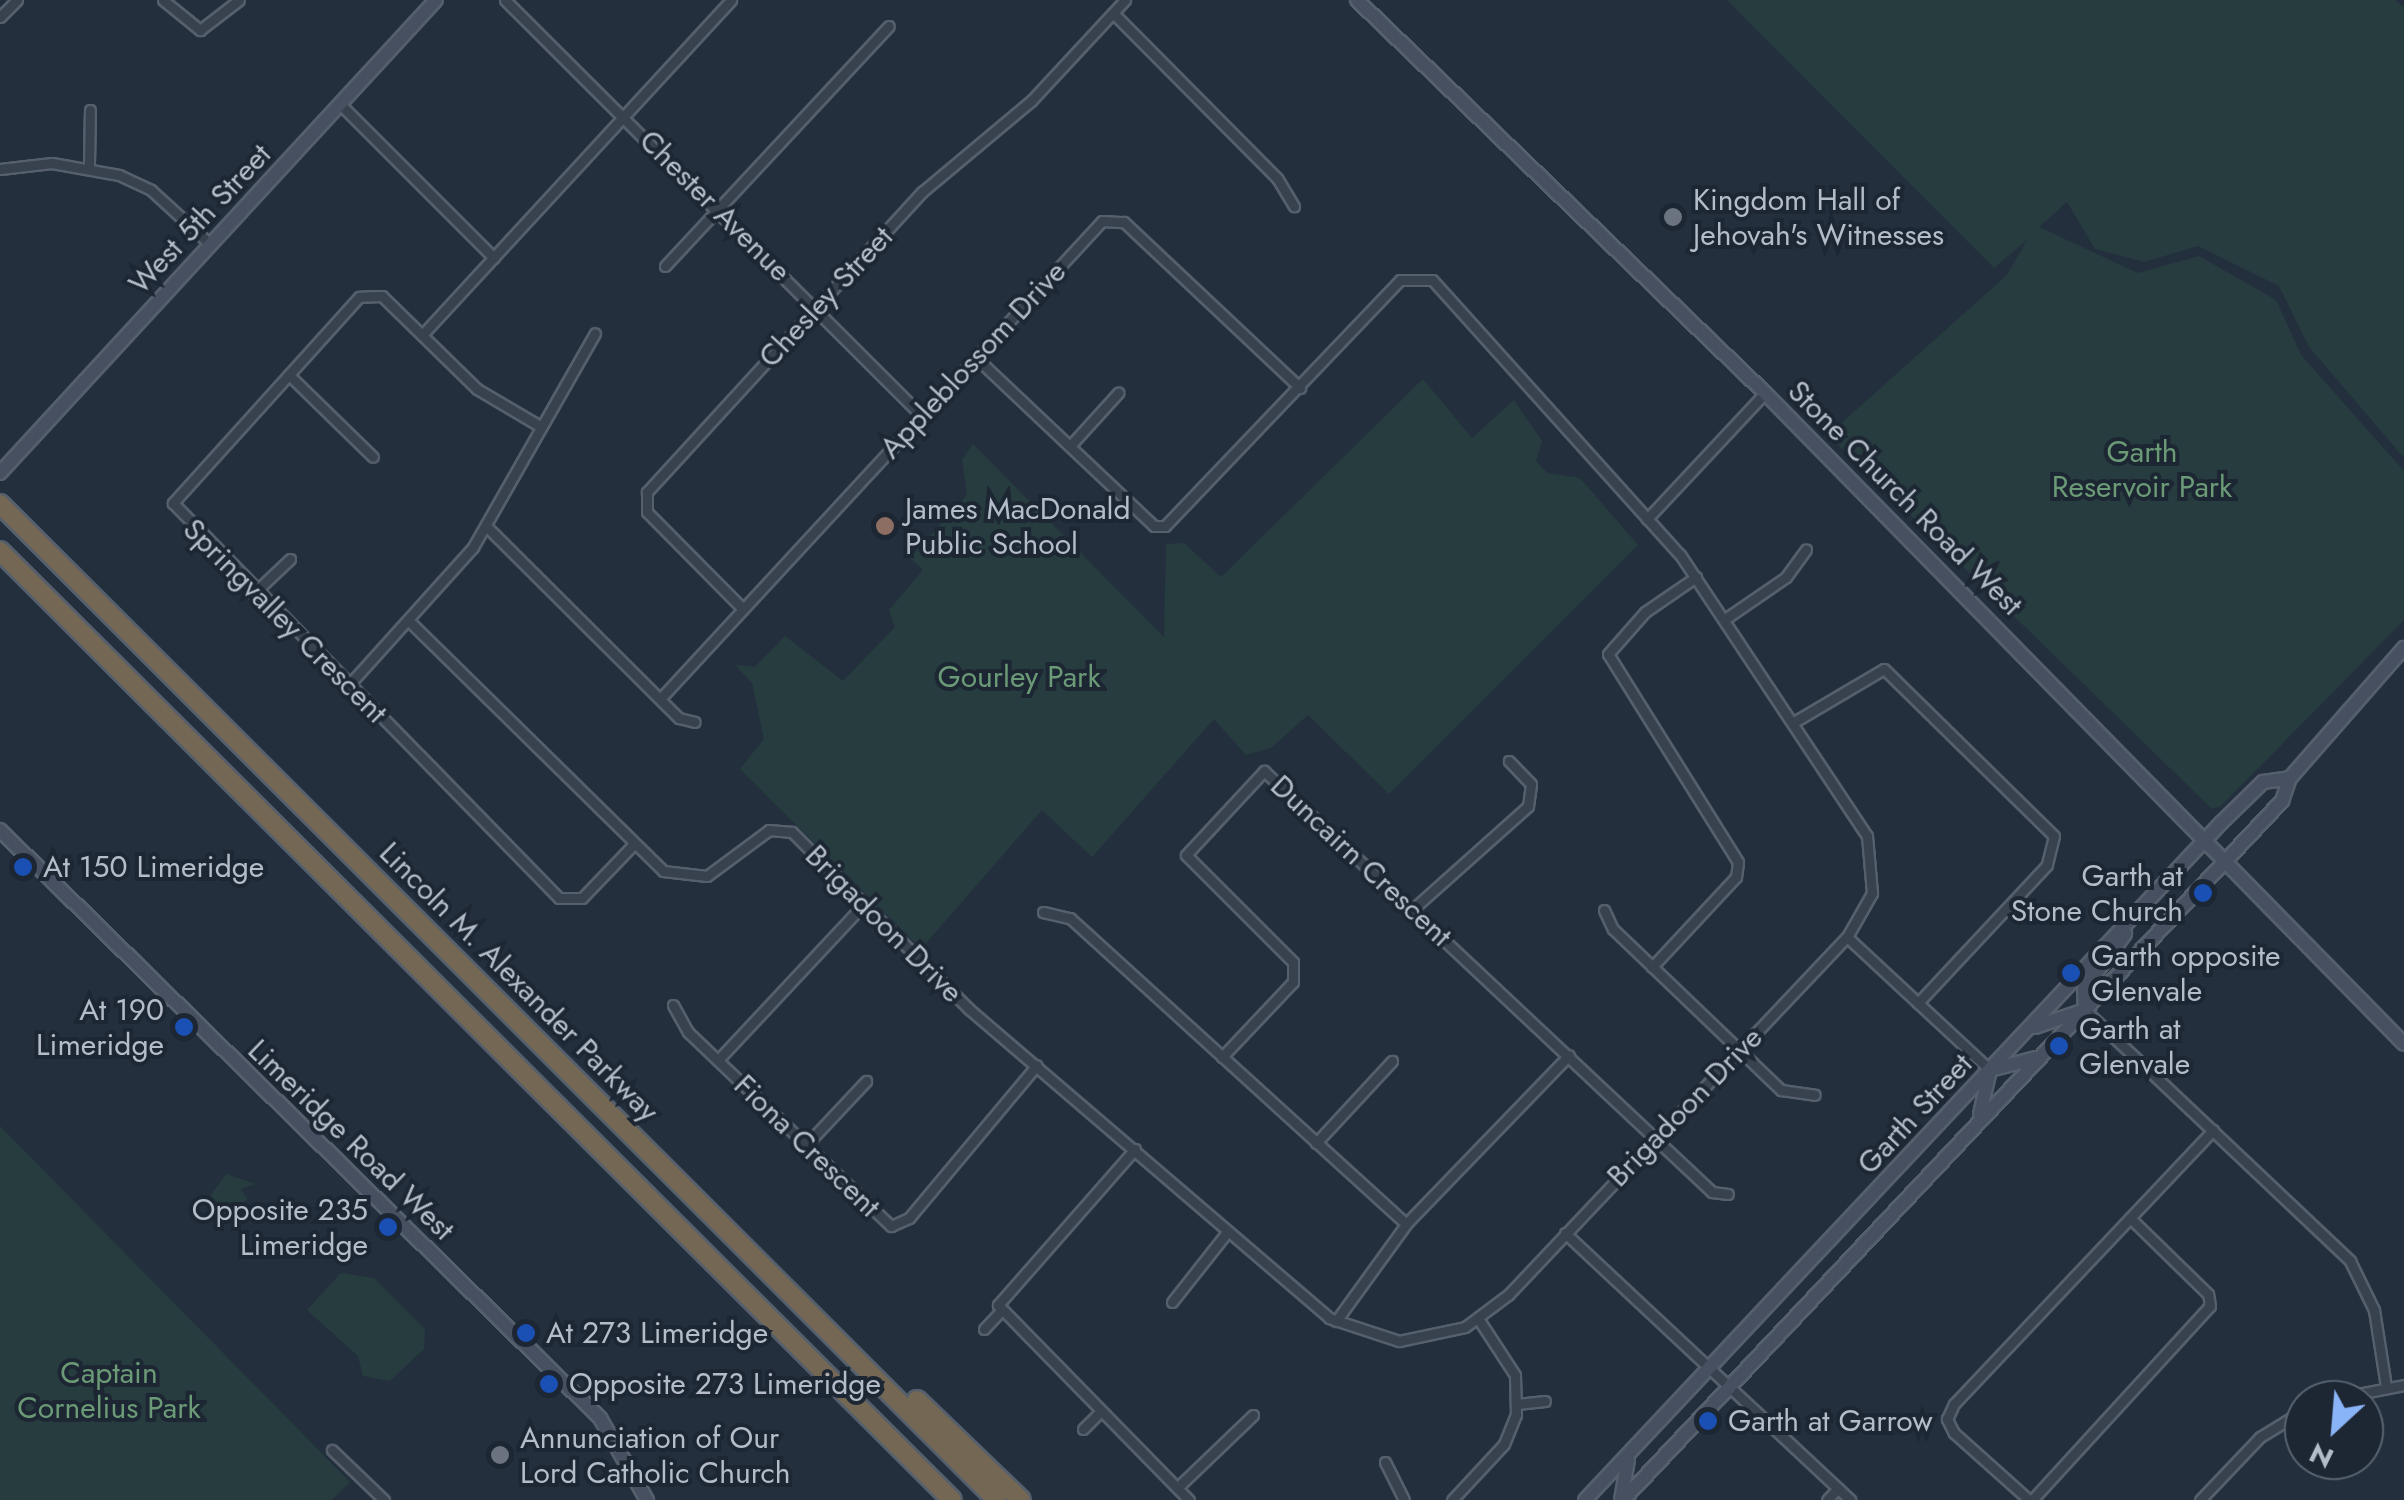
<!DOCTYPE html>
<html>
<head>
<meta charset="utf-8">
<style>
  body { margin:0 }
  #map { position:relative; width:2404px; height:1500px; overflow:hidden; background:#242f3e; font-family:Jost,sans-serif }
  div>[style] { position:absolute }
  .green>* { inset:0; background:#263c3f }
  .roads { filter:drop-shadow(2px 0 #565f6c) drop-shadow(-2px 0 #565f6c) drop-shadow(0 2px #565f6c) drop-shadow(0 -2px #565f6c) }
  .street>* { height:9px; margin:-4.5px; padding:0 4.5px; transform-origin:4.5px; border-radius:4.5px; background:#38414e }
  .secondary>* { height:12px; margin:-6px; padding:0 6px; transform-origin:6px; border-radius:6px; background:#465061 }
  .highway>* { height:18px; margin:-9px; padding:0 9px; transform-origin:9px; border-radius:9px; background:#746855 }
  .dots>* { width:28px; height:28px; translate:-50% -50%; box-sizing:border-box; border:5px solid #1d2633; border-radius:50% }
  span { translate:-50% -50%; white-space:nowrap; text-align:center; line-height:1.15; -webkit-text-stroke:8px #1d2633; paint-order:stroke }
  .poi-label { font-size:30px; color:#b4bcc9 }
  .left { translate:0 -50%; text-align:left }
  .right { translate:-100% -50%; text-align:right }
  .street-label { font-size:30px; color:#b4bcc9 }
  .park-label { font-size:30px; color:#6b9a76 }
  .north { position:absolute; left:2284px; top:1380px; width:100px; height:100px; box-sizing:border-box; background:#1d2633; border:2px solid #59626f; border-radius:50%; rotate:206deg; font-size:28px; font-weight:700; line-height:40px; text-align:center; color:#b4bcc9 }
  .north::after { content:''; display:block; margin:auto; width:35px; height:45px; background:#8ab4f8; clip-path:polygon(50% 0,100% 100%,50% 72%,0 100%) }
</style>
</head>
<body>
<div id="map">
  <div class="green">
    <div style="clip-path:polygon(1727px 0,2395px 0,2404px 7px,2404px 458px,2309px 347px,2279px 286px,2198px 246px,2144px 262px,2095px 249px,2067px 202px,2039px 227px,2138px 273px,2199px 256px,2276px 300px,2301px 355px,2404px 471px,2404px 620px,2221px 806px,2212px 809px,1828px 435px,2007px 275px,2027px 240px,1994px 268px)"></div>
    <div style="clip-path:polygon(1423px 379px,1472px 438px,1514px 400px,1542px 441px,1536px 461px,1547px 473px,1580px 478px,1638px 545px,1389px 794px,1308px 715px,1271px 748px,1246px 755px,1214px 719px,1092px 857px,1042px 810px,921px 949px,740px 769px,764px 739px,752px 683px,735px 665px,755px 667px,785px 636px,843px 681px,895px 627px,889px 610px,923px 570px,910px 558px,967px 495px,962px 460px,973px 444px,1164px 637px,1166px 544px,1184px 543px,1221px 577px)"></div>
    <div style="clip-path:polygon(0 1126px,350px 1482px,332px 1500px,0 1500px)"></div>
    <div style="clip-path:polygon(226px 1174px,256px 1184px,241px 1189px,247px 1199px,228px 1219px,208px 1199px)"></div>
    <div style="clip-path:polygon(341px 1273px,374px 1278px,425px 1329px,424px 1349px,390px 1381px,363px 1376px,358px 1356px,307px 1310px)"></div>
  </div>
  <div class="roads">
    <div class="street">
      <div style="left:163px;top:0;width:48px;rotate:39deg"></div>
      <div style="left:200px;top:30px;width:49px;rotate:-37.6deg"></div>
      <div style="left:505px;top:0;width:589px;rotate:44.93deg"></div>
      <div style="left:1113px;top:13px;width:233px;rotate:45.2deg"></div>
      <div style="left:1277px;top:178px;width:33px;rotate:59deg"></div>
      <div style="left:0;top:17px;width:24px;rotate:-45deg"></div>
      <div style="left:341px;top:105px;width:216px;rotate:45deg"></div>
      <div style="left:89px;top:165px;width:55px;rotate:-89deg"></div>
      <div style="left:0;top:169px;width:52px;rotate:-6.6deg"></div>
      <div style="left:52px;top:163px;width:68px;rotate:10.2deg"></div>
      <div style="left:119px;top:175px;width:35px;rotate:25deg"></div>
      <div style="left:151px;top:190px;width:80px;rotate:42.5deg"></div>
      <div style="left:665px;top:266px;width:328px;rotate:-47deg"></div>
      <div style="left:422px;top:335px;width:456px;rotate:-47.3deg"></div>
      <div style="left:289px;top:375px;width:117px;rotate:44.3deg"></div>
      <div style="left:538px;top:425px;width:71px;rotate:-149.5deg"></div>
      <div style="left:477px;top:389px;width:133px;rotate:-135.6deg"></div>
      <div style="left:382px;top:296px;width:23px;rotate:178deg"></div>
      <div style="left:359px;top:297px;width:278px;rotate:132.1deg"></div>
      <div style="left:173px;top:503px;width:552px;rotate:45.66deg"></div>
      <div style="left:559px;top:898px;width:23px"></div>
      <div style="left:582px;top:898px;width:74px;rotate:-46.1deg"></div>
      <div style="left:1070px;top:446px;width:72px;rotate:-47.8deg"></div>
      <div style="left:1647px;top:519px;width:173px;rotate:-46.9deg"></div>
      <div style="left:487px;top:527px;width:271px;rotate:44.9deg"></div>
      <div style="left:679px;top:718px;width:16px;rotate:14deg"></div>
      <div style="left:253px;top:594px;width:51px;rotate:-43.4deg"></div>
      <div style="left:743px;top:609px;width:136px;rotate:-134.7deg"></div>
      <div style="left:647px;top:512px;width:20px;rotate:-90deg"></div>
      <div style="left:647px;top:492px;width:407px;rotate:-47.5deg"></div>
      <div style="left:922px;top:192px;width:142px;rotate:-39.9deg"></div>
      <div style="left:1031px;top:101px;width:138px;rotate:-47.1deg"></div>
      <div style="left:1725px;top:619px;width:74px;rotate:-34.5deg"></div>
      <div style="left:1786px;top:577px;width:34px;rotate:-54deg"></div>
      <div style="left:408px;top:620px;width:358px;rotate:44.5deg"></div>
      <div style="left:663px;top:871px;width:44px;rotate:6.5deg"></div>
      <div style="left:707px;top:876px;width:77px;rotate:-36.6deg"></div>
      <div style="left:769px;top:830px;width:23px;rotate:5deg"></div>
      <div style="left:792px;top:832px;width:250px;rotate:45deg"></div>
      <div style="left:969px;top:1009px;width:474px;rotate:40.6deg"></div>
      <div style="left:1329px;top:1318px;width:74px;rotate:18.2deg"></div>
      <div style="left:1399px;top:1341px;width:67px;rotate:-12deg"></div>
      <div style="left:1465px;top:1327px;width:54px;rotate:-36.7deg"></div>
      <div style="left:1508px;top:1295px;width:493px;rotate:-46.6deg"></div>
      <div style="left:1847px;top:937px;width:51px;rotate:-60.4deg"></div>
      <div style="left:1872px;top:893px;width:57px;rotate:-95deg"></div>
      <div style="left:1867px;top:836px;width:338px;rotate:-123.6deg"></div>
      <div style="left:1680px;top:555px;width:370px;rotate:-132deg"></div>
      <div style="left:1432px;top:280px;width:32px;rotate:180deg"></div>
      <div style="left:1400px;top:280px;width:340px;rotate:133.7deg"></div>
      <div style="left:1165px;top:526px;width:11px;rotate:180deg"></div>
      <div style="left:1154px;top:526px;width:246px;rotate:-136.6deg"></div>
      <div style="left:348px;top:686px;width:187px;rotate:-48deg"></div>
      <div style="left:473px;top:547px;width:246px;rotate:-60.3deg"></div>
      <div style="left:660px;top:699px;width:651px;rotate:-47.24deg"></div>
      <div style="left:1102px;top:221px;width:22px;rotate:3deg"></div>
      <div style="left:1124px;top:222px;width:242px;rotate:43.3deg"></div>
      <div style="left:1794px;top:722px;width:104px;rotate:-30.5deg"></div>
      <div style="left:1884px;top:669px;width:238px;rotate:44.5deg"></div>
      <div style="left:2054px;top:836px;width:30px;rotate:104deg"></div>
      <div style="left:2047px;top:865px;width:189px;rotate:133.1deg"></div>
      <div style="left:1414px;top:908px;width:153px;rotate:-41.8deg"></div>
      <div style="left:1528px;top:806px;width:22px;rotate:-82deg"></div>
      <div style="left:1531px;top:784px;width:32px;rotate:-134deg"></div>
      <div style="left:1604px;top:910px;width:21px;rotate:65deg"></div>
      <div style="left:1613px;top:929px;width:233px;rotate:43.8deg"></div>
      <div style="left:1781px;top:1090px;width:34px;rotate:8deg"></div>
      <div style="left:1043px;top:912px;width:28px;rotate:13deg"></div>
      <div style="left:1070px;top:918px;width:454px;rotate:42.3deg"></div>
      <div style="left:1847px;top:937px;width:195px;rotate:42.9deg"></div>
      <div style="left:1652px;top:967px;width:123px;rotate:-47deg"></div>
      <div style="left:1736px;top:877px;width:15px;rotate:-82deg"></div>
      <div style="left:1738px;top:862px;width:245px;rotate:-122deg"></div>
      <div style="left:1608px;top:654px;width:56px;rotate:-48.6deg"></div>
      <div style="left:1645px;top:612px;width:62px;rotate:-34.5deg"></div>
      <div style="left:673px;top:1005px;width:31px;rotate:61deg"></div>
      <div style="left:688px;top:1032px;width:281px;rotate:43.7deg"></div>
      <div style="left:891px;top:1226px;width:20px;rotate:-24deg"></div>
      <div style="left:909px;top:1218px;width:199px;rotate:-50.1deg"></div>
      <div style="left:2085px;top:1010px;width:365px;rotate:43.4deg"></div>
      <div style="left:2350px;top:1261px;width:55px;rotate:63.9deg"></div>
      <div style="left:2374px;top:1310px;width:78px;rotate:81.1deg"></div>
      <div style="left:1222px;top:1057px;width:103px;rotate:-46.6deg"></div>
      <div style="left:1293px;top:982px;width:20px;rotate:-90deg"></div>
      <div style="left:1293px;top:962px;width:151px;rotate:-135deg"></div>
      <div style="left:1186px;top:855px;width:115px;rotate:-47.1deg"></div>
      <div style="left:1264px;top:771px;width:615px;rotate:43.22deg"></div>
      <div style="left:1712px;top:1192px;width:16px;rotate:7deg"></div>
      <div style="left:718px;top:1060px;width:214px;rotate:-46.9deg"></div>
      <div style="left:1316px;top:1143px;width:112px;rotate:-47.2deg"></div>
      <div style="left:806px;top:1145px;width:88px;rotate:-46.8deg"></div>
      <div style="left:1135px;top:1149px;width:208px;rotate:131.3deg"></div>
      <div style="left:998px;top:1305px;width:273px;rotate:45.6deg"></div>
      <div style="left:1565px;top:1233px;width:391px;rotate:43.1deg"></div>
      <div style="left:1172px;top:1302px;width:90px;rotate:-51.7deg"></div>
      <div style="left:1336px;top:1321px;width:121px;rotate:-54.1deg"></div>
      <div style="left:1407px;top:1223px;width:233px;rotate:-46deg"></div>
      <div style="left:984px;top:1329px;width:26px;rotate:-47deg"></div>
      <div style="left:2327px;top:1400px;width:78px;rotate:-11deg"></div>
      <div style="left:1517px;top:1404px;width:28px;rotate:-6deg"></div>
      <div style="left:1083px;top:1429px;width:25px;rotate:-45deg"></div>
      <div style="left:332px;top:1450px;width:72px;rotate:43.9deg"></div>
      <div style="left:1385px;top:1462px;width:42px;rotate:63.4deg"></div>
      <div style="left:1178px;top:1487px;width:104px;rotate:-43.8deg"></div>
      <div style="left:1452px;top:1500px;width:76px;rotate:-47.1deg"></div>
      <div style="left:1504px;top:1444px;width:31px;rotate:-68deg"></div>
      <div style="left:1516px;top:1415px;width:40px;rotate:-91.4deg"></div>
      <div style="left:1515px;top:1375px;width:66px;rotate:-123.2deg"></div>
      <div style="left:1827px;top:1500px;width:16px;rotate:-47deg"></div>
      <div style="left:2029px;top:1500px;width:101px;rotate:-138.2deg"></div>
      <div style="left:1954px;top:1433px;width:16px;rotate:-117deg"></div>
      <div style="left:1947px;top:1419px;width:17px;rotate:-65deg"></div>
      <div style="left:1954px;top:1404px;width:377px;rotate:-46.6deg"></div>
      <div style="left:2032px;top:1500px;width:263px;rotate:-47.5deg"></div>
      <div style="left:2210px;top:1306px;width:12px;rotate:-99deg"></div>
      <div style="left:2208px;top:1294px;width:109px;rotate:-135.7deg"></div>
      <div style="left:2200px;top:1500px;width:87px;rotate:-46.4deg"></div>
      <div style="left:2260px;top:1437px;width:52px;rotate:-31.5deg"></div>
    </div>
    <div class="secondary">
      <div style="left:1357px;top:0;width:566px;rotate:43.93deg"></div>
      <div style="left:1765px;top:393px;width:912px;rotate:45.53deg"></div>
      <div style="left:0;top:473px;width:643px;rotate:-47.33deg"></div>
      <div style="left:0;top:830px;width:840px;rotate:44.42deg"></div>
      <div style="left:600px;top:1418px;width:95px;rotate:60.2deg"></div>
      <div style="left:2035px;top:1027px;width:53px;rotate:-18.8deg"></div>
      <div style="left:2085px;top:1010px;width:21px;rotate:-93deg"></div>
      <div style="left:2084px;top:989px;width:69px;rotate:-53.3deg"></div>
      <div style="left:1980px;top:1114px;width:45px;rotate:-77.2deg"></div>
      <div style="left:1990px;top:1070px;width:48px;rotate:-14.6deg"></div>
      <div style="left:1585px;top:1500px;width:929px;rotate:-46.79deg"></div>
      <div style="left:2221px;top:823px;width:59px;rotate:-44.3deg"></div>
      <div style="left:2263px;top:782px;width:27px;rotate:-8deg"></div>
      <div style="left:1621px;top:1500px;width:41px;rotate:-80.1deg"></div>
      <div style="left:1623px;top:1500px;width:961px;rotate:-46.69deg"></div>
      <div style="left:2282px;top:801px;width:24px;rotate:-71deg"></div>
      <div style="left:2290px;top:778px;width:173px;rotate:-48.8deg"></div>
    </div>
    <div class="highway">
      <div style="left:0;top:504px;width:1409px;rotate:44.97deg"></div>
      <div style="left:0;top:551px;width:1344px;rotate:44.91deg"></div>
      <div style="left:917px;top:1400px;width:144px;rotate:43.9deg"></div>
    </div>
  </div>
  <div class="dots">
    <div style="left:1673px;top:217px;background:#6b7280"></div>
    <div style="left:885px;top:526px;background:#8d6e63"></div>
    <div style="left:23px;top:867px;background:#1a4fb4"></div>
    <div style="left:2203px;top:893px;background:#1a4fb4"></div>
    <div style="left:2071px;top:973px;background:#1a4fb4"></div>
    <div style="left:184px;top:1027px;background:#1a4fb4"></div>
    <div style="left:2059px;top:1046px;background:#1a4fb4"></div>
    <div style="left:388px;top:1227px;background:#1a4fb4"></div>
    <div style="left:526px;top:1333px;background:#1a4fb4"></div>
    <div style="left:549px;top:1384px;background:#1a4fb4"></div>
    <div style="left:1708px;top:1421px;background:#1a4fb4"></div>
    <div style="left:500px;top:1455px;background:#6b7280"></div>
  </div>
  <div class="poi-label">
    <span class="left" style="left:1693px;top:217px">Kingdom Hall of<br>Jehovah's Witnesses</span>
    <span class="left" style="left:905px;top:526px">James MacDonald<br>Public School</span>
    <span class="left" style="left:43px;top:867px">At 150 Limeridge</span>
    <span class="right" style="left:2183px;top:893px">Garth at<br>Stone Church</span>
    <span class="left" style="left:2091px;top:973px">Garth opposite<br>Glenvale</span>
    <span class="right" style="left:164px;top:1027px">At 190<br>Limeridge</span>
    <span class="left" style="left:2079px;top:1046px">Garth at<br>Glenvale</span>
    <span class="right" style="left:368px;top:1227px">Opposite 235<br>Limeridge</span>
    <span class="left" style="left:546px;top:1333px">At 273 Limeridge</span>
    <span class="left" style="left:569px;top:1384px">Opposite 273 Limeridge</span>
    <span class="left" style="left:1728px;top:1421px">Garth at Garrow</span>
    <span class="left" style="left:520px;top:1455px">Annunciation of Our<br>Lord Catholic Church</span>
  </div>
  <div class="street-label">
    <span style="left:715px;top:206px;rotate:45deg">Chester Avenue</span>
    <span style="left:200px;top:219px;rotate:-47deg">West 5th Street</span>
    <span style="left:826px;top:297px;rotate:-47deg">Chesley Street</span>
    <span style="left:973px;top:360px;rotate:-47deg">Appleblossom Drive</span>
    <span style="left:1905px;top:498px;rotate:45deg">Stone Church Road West</span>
    <span style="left:285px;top:621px;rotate:45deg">Springvalley Crescent</span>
    <span style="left:1361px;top:861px;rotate:43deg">Duncairn Crescent</span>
    <span style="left:884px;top:924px;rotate:45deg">Brigadoon Drive</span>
    <span style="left:519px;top:982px;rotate:45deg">Lincoln M. Alexander Parkway</span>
    <span style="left:1685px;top:1107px;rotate:-46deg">Brigadoon Drive</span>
    <span style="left:1915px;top:1114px;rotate:-47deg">Garth Street</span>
    <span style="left:351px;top:1140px;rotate:44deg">Limeridge Road West</span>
    <span style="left:807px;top:1146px;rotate:44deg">Fiona Crescent</span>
  </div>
  <div class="park-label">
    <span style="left:2142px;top:469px">Garth<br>Reservoir Park</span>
    <span style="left:1019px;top:677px">Gourley Park</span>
    <span style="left:109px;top:1390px">Captain<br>Cornelius Park</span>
  </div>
  <div class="north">N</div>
</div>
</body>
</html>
